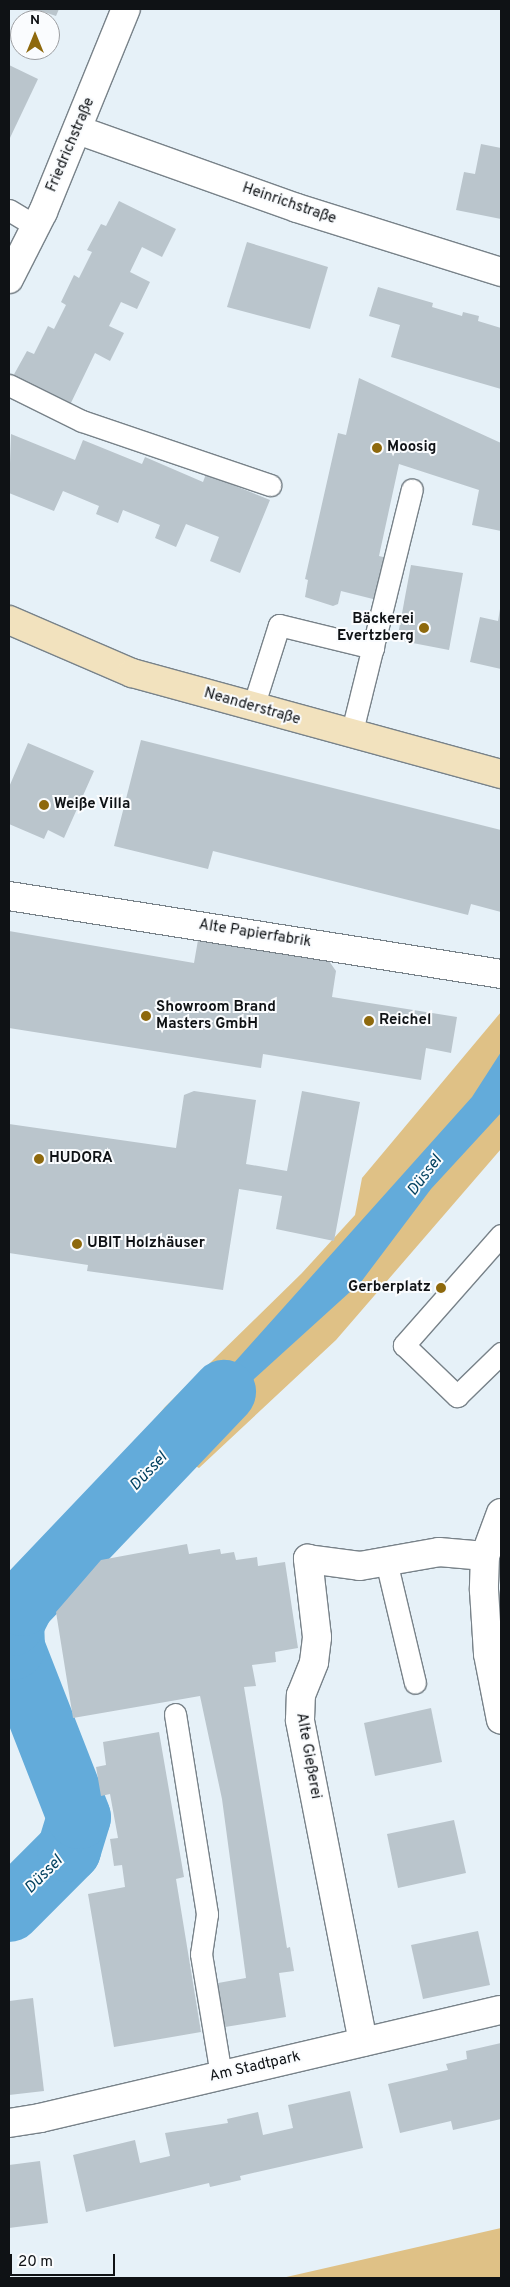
<!DOCTYPE html>
<html>
<head>
<meta charset="utf-8">
<style>
  body { margin:0 }
  #map { position:relative; width:510px; height:2287px; overflow:hidden; background:#e6f1f8; font-family:Overpass,sans-serif }
  div>[style] { position:absolute }
  .green>* { inset:0; background:#dfc186 }
  .water>* { inset:0; background:#63abda }
  .river>* { height:64px; margin:-32px; padding:0 32px; transform-origin:32px; border-radius:32px; background:#63abda }
  .building>* { inset:0; background:#bac5cc }
  .roads { filter:drop-shadow(1px 0 #788289) drop-shadow(-1px 0 #788289) drop-shadow(0 1px #788289) drop-shadow(0 -1px #788289) }
  .lane>* { height:21px; margin:-10.5px; padding:0 10.5px; transform-origin:10.5px; border-radius:10.5px; background:#fff }
  .street>* { height:28px; margin:-14px; padding:0 14px; transform-origin:14px; border-radius:14px; background:#fff }
  .secondary>* { height:28px; margin:-14px; padding:0 14px; transform-origin:14px; border-radius:14px; background:#f2e2be }
  .dots>* { width:14px; height:14px; translate:-50% -50%; box-sizing:border-box; border:2px solid #fafcfe; border-radius:50% }
  span { translate:-50% -50%; white-space:nowrap; text-align:center; line-height:1.15; -webkit-text-stroke:4px #fafcfe; paint-order:stroke }
  .street-label { font-size:15px; color:#0f1215 }
  .poi-label { font-size:15px; color:#0f1215; font-weight:700 }
  .left { translate:0 -50%; text-align:left }
  .right { translate:-100% -50%; text-align:right }
  .water-label { font-size:16px; color:#01405f; font-style:italic }
  .frame { position:absolute; inset:0; border:10px solid #0f1215; pointer-events:none }
  .north { position:absolute; left:10px; top:10px; width:50px; height:50px; box-sizing:border-box; background:#fafcfe; border:1px solid #9c9ea1; border-radius:50%; rotate:0deg; font-size:14px; font-weight:700; line-height:20px; text-align:center; color:#0f1215 }
  .north::after { content:''; display:block; margin:auto; width:18px; height:22px; background:#8e690d; clip-path:polygon(50% 0,100% 100%,50% 72%,0 100%) }
  .scale { position:absolute; left:10px; top:2254px; width:105px; height:22px; box-sizing:border-box; border:2px solid #0f1215; border-top:0; padding-left:6px; font-size:15px; line-height:18px; white-space:nowrap; color:#0f1215; -webkit-text-stroke:4px #fafcfe; paint-order:stroke }
</style>
</head>
<body>
<div id="map">
  <div class="green">
    <div style="clip-path:polygon(501px 1012px,501px 1149px,336px 1340px,199px 1468px,140px 1437px,165px 1407px,302px 1273px,355px 1215px,362px 1178px)"></div>
    <div style="clip-path:polygon(501px 2228px,501px 2278px,282px 2278px)"></div>
  </div>
  <div class="water">
    <div style="clip-path:polygon(501px 1052px,501px 1113px,431px 1189px,361px 1282px,254px 1379px,175px 1464px,156px 1450px,472px 1097px)"></div>
  </div>
  <div class="river">
    <div style="left:9px;top:1910px;width:85px;rotate:-45deg"></div>
    <div style="left:69px;top:1850px;width:34px;rotate:-73deg"></div>
    <div style="left:79px;top:1817px;width:181px;rotate:-111.3deg"></div>
    <div style="left:13px;top:1648px;width:24px;rotate:-92deg"></div>
    <div style="left:12px;top:1624px;width:22px;rotate:-63deg"></div>
    <div style="left:22px;top:1604px;width:293px;rotate:-46.4deg"></div>
  </div>
  <div class="building">
    <div style="clip-path:polygon(35px 9px,59px 9px,56px 16px)"></div>
    <div style="clip-path:polygon(9px 65px,38px 79px,9px 140px)"></div>
    <div style="clip-path:polygon(481px 144px,501px 148px,501px 219px,456px 210px,464px 172px,475px 174px)"></div>
    <div style="clip-path:polygon(119px 201px,176px 229px,162px 257px,142px 247px,130px 272px,150px 282px,137px 309px,121px 302px,109px 326px,124px 333px,110px 361px,95px 353px,69px 407px,12px 378px,27px 351px,34px 354px,48px 326px,54px 329px,66px 305px,61px 302px,74px 275px,79px 278px,92px 252px,87px 250px,101px 224px,106px 226px)"></div>
    <div style="clip-path:polygon(247px 242px,328px 267px,310px 329px,227px 307px)"></div>
    <div style="clip-path:polygon(378px 287px,433px 303px,432px 307px,462px 316px,463px 312px,479px 316px,478px 321px,501px 328px,501px 389px,391px 357px,400px 325px,369px 316px)"></div>
    <div style="clip-path:polygon(359px 378px,501px 443px,501px 531px,472px 525px,479px 490px,399px 464px,379px 556px,387px 558px,377px 600px,341px 591px,338px 604px,333px 606px,305px 597px,308px 580px,305px 579px,338px 433px,346px 435px)"></div>
    <div style="clip-path:polygon(11px 434px,75px 460px,83px 440px,142px 464px,145px 457px,203px 482px,206px 474px,270px 500px,240px 573px,210px 561px,219px 537px,186px 524px,176px 547px,155px 538px,160px 525px,123px 510px,118px 523px,96px 514px,99px 506px,63px 491px,54px 511px,9px 493px)"></div>
    <div style="clip-path:polygon(411px 565px,463px 573px,449px 650px,397px 640px)"></div>
    <div style="clip-path:polygon(500px 609px,501px 669px,470px 662px,480px 617px,498px 621px)"></div>
    <div style="clip-path:polygon(141px 740px,501px 830px,501px 912px,471px 904px,468px 915px,213px 851px,208px 869px,114px 846px)"></div>
    <div style="clip-path:polygon(28px 743px,94px 771px,64px 838px,48px 830px,44px 839px,9px 824px,9px 787px)"></div>
    <div style="clip-path:polygon(9px 931px,194px 963px,198px 940px,329px 961px,336px 971px,332px 997px,457px 1017px,451px 1053px,426px 1048px,421px 1080px,263px 1054px,261px 1068px,9px 1028px)"></div>
    <div style="clip-path:polygon(194px 1091px,256px 1100px,246px 1164px,287px 1171px,302px 1091px,360px 1102px,334px 1241px,276px 1229px,282px 1196px,239px 1189px,223px 1290px,87px 1271px,88px 1265px,9px 1253px,9px 1124px,176px 1148px,184px 1095px)"></div>
    <div style="clip-path:polygon(187px 1544px,189px 1554px,220px 1549px,221px 1554px,234px 1552px,236px 1560px,257px 1557px,258px 1566px,285px 1562px,298px 1648px,275px 1652px,276px 1662px,252px 1665px,256px 1686px,244px 1687px,287px 1948px,290px 1947px,294px 1971px,279px 1973px,286px 2017px,225px 2027px,218px 1983px,246px 1978px,222px 1799px,200px 1696px,73px 1718px,56px 1612px,101px 1560px)"></div>
    <div style="clip-path:polygon(431px 1708px,442px 1762px,375px 1776px,364px 1723px)"></div>
    <div style="clip-path:polygon(159px 1732px,184px 1877px,176px 1879px,201px 2032px,114px 2047px,88px 1894px,125px 1887px,122px 1865px,114px 1866px,110px 1839px,118px 1838px,110px 1794px,101px 1796px,96px 1767px,106px 1765px,103px 1742px)"></div>
    <div style="clip-path:polygon(454px 1820px,466px 1873px,398px 1888px,387px 1834px)"></div>
    <div style="clip-path:polygon(478px 1931px,490px 1985px,423px 1999px,411px 1945px)"></div>
    <div style="clip-path:polygon(33px 1998px,44px 2091px,9px 2095px,9px 2001px)"></div>
    <div style="clip-path:polygon(501px 2043px,501px 2119px,453px 2130px,451px 2121px,400px 2133px,388px 2084px,448px 2070px,446px 2064px,467px 2059px,466px 2051px)"></div>
    <div style="clip-path:polygon(350px 2091px,363px 2148px,240px 2176px,241px 2180px,210px 2187px,209px 2183px,86px 2212px,73px 2155px,135px 2140px,140px 2163px,170px 2156px,165px 2133px,228px 2123px,227px 2119px,258px 2112px,263px 2135px,293px 2128px,288px 2105px)"></div>
    <div style="clip-path:polygon(40px 2161px,48px 2223px,9px 2228px,9px 2165px)"></div>
  </div>
  <div class="roads">
    <div class="lane">
      <div style="left:9px;top:210px;width:31px;rotate:31deg"></div>
      <div style="left:9px;top:385px;width:81px;rotate:26.3deg"></div>
      <div style="left:82px;top:421px;width:199px;rotate:18.8deg"></div>
      <div style="left:253px;top:707px;width:86px;rotate:-72.4deg"></div>
      <div style="left:279px;top:625px;width:97px;rotate:13.7deg"></div>
      <div style="left:351px;top:735px;width:253px;rotate:-76.1deg"></div>
      <div style="left:501px;top:1235px;width:147px;rotate:131.4deg"></div>
      <div style="left:404px;top:1345px;width:74px;rotate:43.9deg"></div>
      <div style="left:457px;top:1396px;width:62px;rotate:-44.3deg"></div>
      <div style="left:386px;top:1561px;width:125px;rotate:76.6deg"></div>
      <div style="left:175px;top:1714px;width:203px;rotate:80.9deg"></div>
      <div style="left:207px;top:1914px;width:40px;rotate:98.5deg"></div>
      <div style="left:201px;top:1954px;width:123px;rotate:80.6deg"></div>
    </div>
    <div class="street">
      <div style="left:78px;top:130px;width:232px;rotate:19.6deg"></div>
      <div style="left:297px;top:208px;width:214px;rotate:17.4deg"></div>
      <div style="left:9px;top:279px;width:75px;rotate:-63.1deg"></div>
      <div style="left:43px;top:212px;width:219px;rotate:-67.8deg"></div>
      <div style="left:9px;top:896px;width:498px;rotate:9deg"></div>
      <div style="left:501px;top:1513px;width:46px;rotate:110.4deg"></div>
      <div style="left:485px;top:1556px;width:34px;rotate:92deg"></div>
      <div style="left:484px;top:1590px;width:64px;rotate:86.4deg"></div>
      <div style="left:488px;top:1654px;width:67px;rotate:78.9deg"></div>
      <div style="left:363px;top:2042px;width:328px;rotate:-101.1deg"></div>
      <div style="left:300px;top:1720px;width:25px;rotate:-88deg"></div>
      <div style="left:301px;top:1695px;width:35px;rotate:-68deg"></div>
      <div style="left:314px;top:1662px;width:25px;rotate:-83deg"></div>
      <div style="left:317px;top:1637px;width:79px;rotate:-96.6deg"></div>
      <div style="left:308px;top:1559px;width:52px;rotate:7.7deg"></div>
      <div style="left:360px;top:1566px;width:80px;rotate:-10deg"></div>
      <div style="left:439px;top:1552px;width:46px;rotate:5deg"></div>
      <div style="left:9px;top:2123px;width:31px;rotate:-9deg"></div>
      <div style="left:40px;top:2118px;width:473px;rotate:-13.2deg"></div>
    </div>
    <div class="secondary">
      <div style="left:9px;top:620px;width:134px;rotate:23.3deg"></div>
      <div style="left:132px;top:673px;width:383px;rotate:15.3deg"></div>
    </div>
  </div>
  <div class="dots">
    <div style="left:377px;top:448px;background:#8e690d"></div>
    <div style="left:424px;top:628px;background:#8e690d"></div>
    <div style="left:44px;top:805px;background:#8e690d"></div>
    <div style="left:146px;top:1016px;background:#8e690d"></div>
    <div style="left:369px;top:1021px;background:#8e690d"></div>
    <div style="left:39px;top:1159px;background:#8e690d"></div>
    <div style="left:77px;top:1244px;background:#8e690d"></div>
    <div style="left:441px;top:1288px;background:#8e690d"></div>
  </div>
  <div class="street-label">
    <span style="left:71px;top:145px;rotate:-67deg">Friedrichstraße</span>
    <span style="left:289px;top:204px;rotate:19deg">Heinrichstraße</span>
    <span style="left:252px;top:707px;rotate:16deg">Neanderstraße</span>
    <span style="left:255px;top:934px;rotate:9deg">Alte Papierfabrik</span>
    <span style="left:308px;top:1756px;rotate:80deg">Alte Gießerei</span>
    <span style="left:255px;top:2067px;rotate:-13deg">Am Stadtpark</span>
  </div>
  <div class="poi-label">
    <span class="left" style="left:387px;top:448px">Moosig</span>
    <span class="right" style="left:414px;top:628px">Bäckerei<br>Evertzberg</span>
    <span class="left" style="left:54px;top:805px">Weiße Villa</span>
    <span class="left" style="left:156px;top:1016px">Showroom Brand<br>Masters GmbH</span>
    <span class="left" style="left:379px;top:1021px">Reichel</span>
    <span class="left" style="left:49px;top:1159px">HUDORA</span>
    <span class="left" style="left:87px;top:1244px">UBIT Holzhäuser</span>
    <span class="right" style="left:431px;top:1288px">Gerberplatz</span>
  </div>
  <div class="water-label">
    <span style="left:425px;top:1176px;rotate:-53deg">Düssel</span>
    <span style="left:149px;top:1472px;rotate:-46deg">Düssel</span>
    <span style="left:44px;top:1875px;rotate:-45deg">Düssel</span>
  </div>
  <div class="frame"></div>
  <div class="north">N</div>
  <div class="scale">20 m</div>
</div>
</body>
</html>
